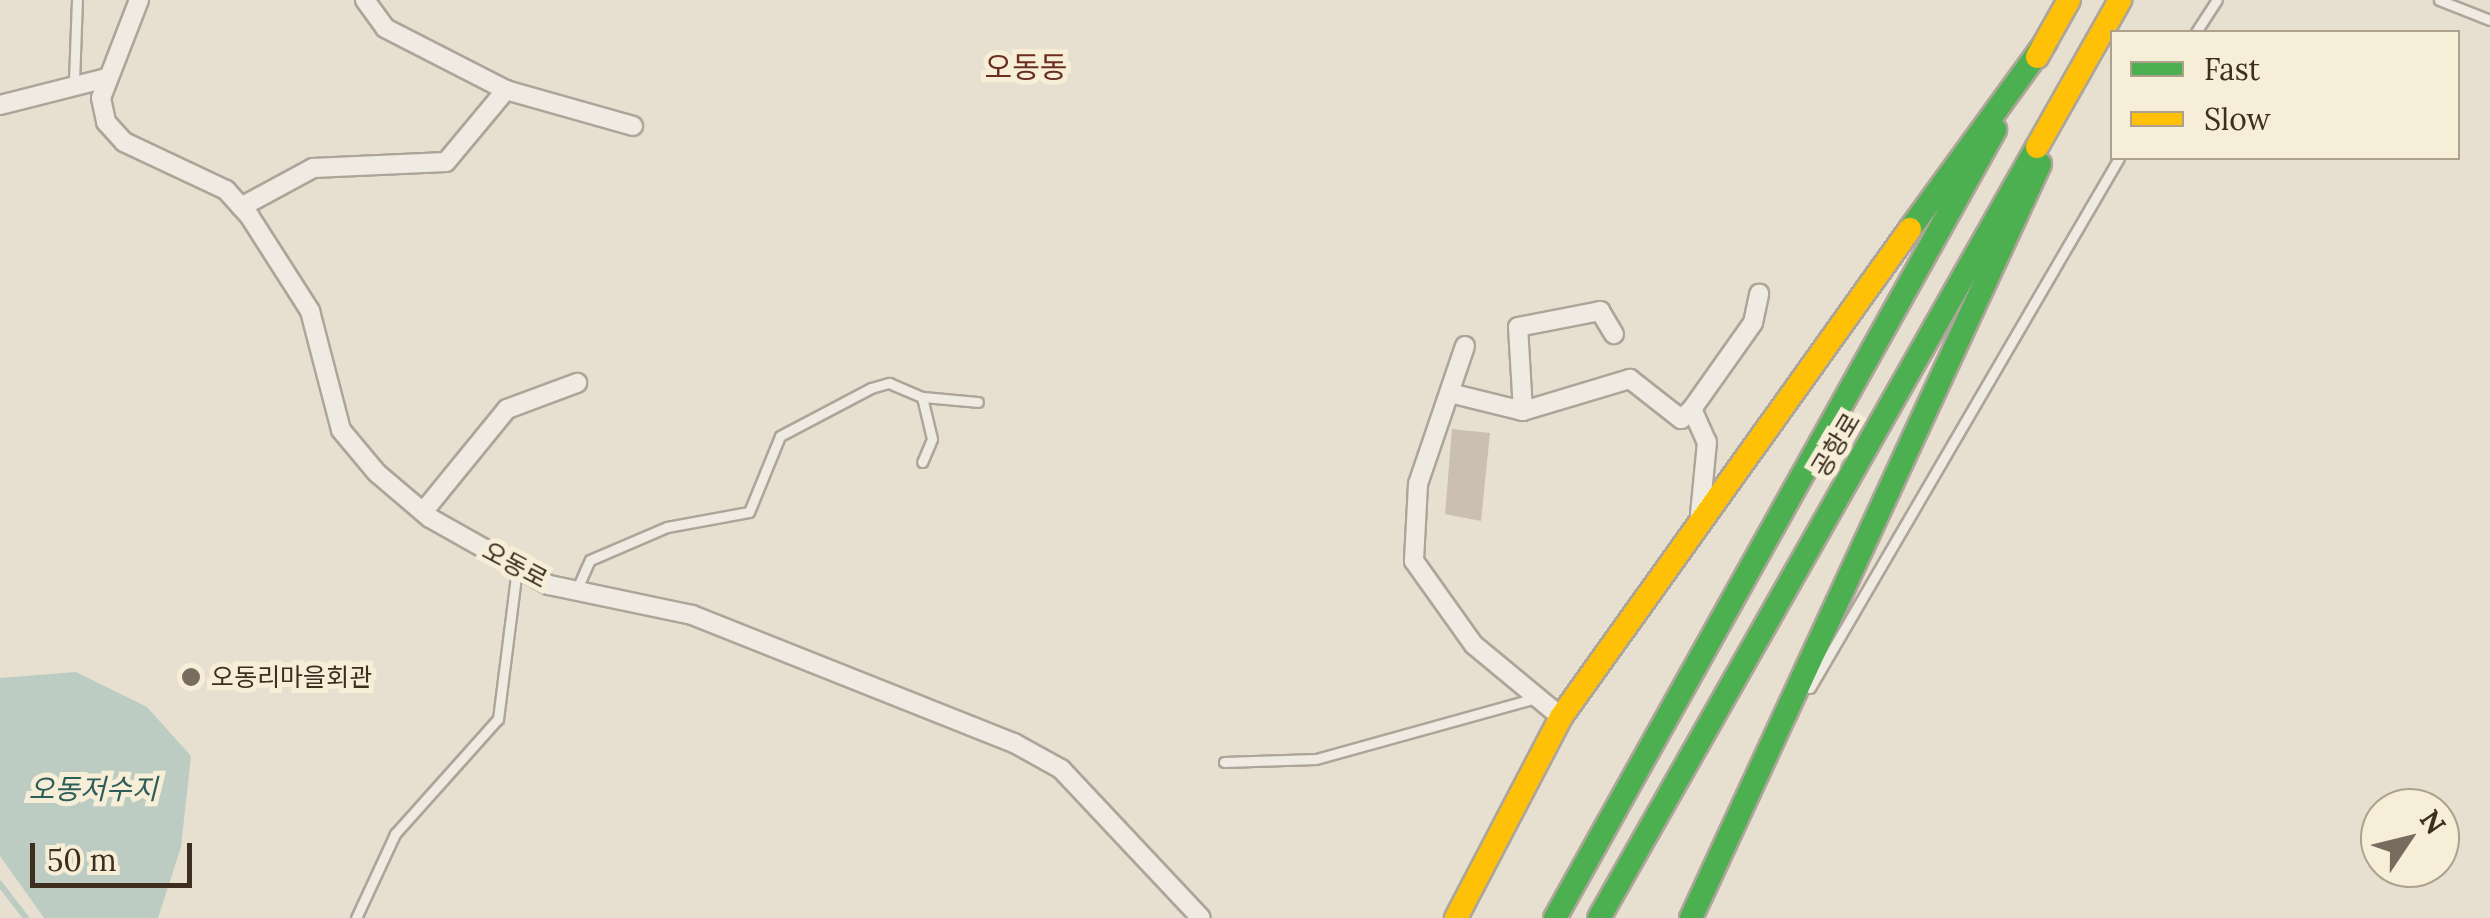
<!DOCTYPE html>
<html>
<head>
<meta charset="utf-8">
<style>
  body { margin:0 }
  #map { position:relative; width:2490px; height:918px; overflow:hidden; background:#e7e0d1; font-family:Lora,"Noto Sans KR",serif }
  div>[style] { position:absolute }
  .water>* { inset:0; background:#bcccc2 }
  .stream>* { height:6px; margin:-3px; padding:0 3px; transform-origin:3px; border-radius:3px; background:#bcccc2 }
  .building>* { inset:0; background:#cbbfb2 }
  .roads { filter:drop-shadow(2px 0 #ada599) drop-shadow(-2px 0 #ada599) drop-shadow(0 2px #ada599) drop-shadow(0 -2px #ada599) }
  .lane>* { height:9px; margin:-4.5px; padding:0 4.5px; transform-origin:4.5px; border-radius:4.5px; background:#efebe3 }
  .street>* { height:18px; margin:-9px; padding:0 9px; transform-origin:9px; border-radius:9px; background:#efebe3 }
  .fast>* { height:22px; margin:-11px; padding:0 11px; transform-origin:11px; border-radius:11px; background:#4caf50 }
  .slow>* { height:22px; margin:-11px; padding:0 11px; transform-origin:11px; border-radius:11px; background:#ffc107 }
  .dots>* { width:28px; height:28px; translate:-50% -50%; box-sizing:border-box; border:5px solid #f7eed8; border-radius:50% }
  span { translate:-50% -50%; white-space:nowrap; text-align:center; line-height:1.15; -webkit-text-stroke:10px #f7eed8; paint-order:stroke }
  .street-label { font-size:25px; color:#3d2e20 }
  .poi-label { font-size:25px; color:#3d2e20 }
  .left { translate:0 -50%; text-align:left }
  .water-label { font-size:28px; color:#2f5d5a; font-style:italic }
  .quarter-label { font-size:30px; color:#6b2e1e }
  .legend { position:absolute; left:2110px; top:30px; width:350px; height:130px; box-sizing:border-box; background:#f7eed8; border:2px solid #ada18e; margin:0; padding:12px 18px; list-style:none; font-size:30px; color:#3d2e20 }
  .legend li { display:flex; align-items:center; gap:20px; height:50px }
  .legend b { width:50px; border:2px solid #ada18e }
  .north { position:absolute; left:2360px; top:788px; width:100px; height:100px; box-sizing:border-box; background:#f7eed8; border:2px solid #ada18e; border-radius:50%; rotate:55deg; font-size:28px; font-weight:700; line-height:40px; text-align:center; color:#3d2e20 }
  .north::after { content:''; display:block; margin:auto; width:35px; height:45px; background:#786c5e; clip-path:polygon(50% 0,100% 100%,50% 72%,0 100%) }
  .scale { position:absolute; left:30px; top:843px; width:162px; height:45px; box-sizing:border-box; border:5px solid #3d2e20; border-top:0; padding-left:12px; font-size:30px; line-height:35px; white-space:nowrap; color:#3d2e20; -webkit-text-stroke:8px #f7eed8; paint-order:stroke }
</style>
</head>
<body>
<div id="map">
  <div class="water">
    <div style="clip-path:polygon(76px 672px,147px 707px,191px 756px,181px 847px,158px 918px,44px 918px,0 856px,0 678px)"></div>
  </div>
  <div class="stream">
    <div style="left:0;top:884px;width:43px;rotate:52.6deg"></div>
  </div>
  <div class="building">
    <div style="clip-path:polygon(1452px 429px,1490px 433px,1481px 521px,1445px 514px)"></div>
  </div>
  <div class="roads">
    <div class="lane">
      <div style="left:2439px;top:0;width:55px;rotate:21.4deg"></div>
      <div style="left:2196px;top:32px;width:38px;rotate:-57deg"></div>
      <div style="left:74px;top:81px;width:81px;rotate:-87.9deg"></div>
      <div style="left:922px;top:397px;width:56px;rotate:5.1deg"></div>
      <div style="left:576px;top:591px;width:34px;rotate:-66deg"></div>
      <div style="left:590px;top:560px;width:84px;rotate:-23.2deg"></div>
      <div style="left:667px;top:527px;width:83px;rotate:-10.4deg"></div>
      <div style="left:749px;top:512px;width:82px;rotate:-67.8deg"></div>
      <div style="left:780px;top:436px;width:103px;rotate:-27.8deg"></div>
      <div style="left:871px;top:388px;width:19px;rotate:-16deg"></div>
      <div style="left:889px;top:383px;width:36px;rotate:23deg"></div>
      <div style="left:922px;top:397px;width:43px;rotate:76.6deg"></div>
      <div style="left:932px;top:439px;width:25px;rotate:113deg"></div>
      <div style="left:1810px;top:688px;width:613px;rotate:-59.76deg"></div>
      <div style="left:1224px;top:762px;width:92px;rotate:-1.9deg"></div>
      <div style="left:1316px;top:759px;width:224px;rotate:-15.5deg"></div>
      <div style="left:356px;top:918px;width:93px;rotate:-65.1deg"></div>
      <div style="left:395px;top:834px;width:154px;rotate:-48.2deg"></div>
      <div style="left:498px;top:719px;width:152px;rotate:-82.8deg"></div>
    </div>
    <div class="street">
      <div style="left:139px;top:0;width:105px;rotate:111.2deg"></div>
      <div style="left:101px;top:98px;width:25px;rotate:78deg"></div>
      <div style="left:106px;top:122px;width:27px;rotate:48deg"></div>
      <div style="left:124px;top:142px;width:113px;rotate:25.2deg"></div>
      <div style="left:226px;top:190px;width:36px;rotate:48deg"></div>
      <div style="left:250px;top:217px;width:112px;rotate:57.4deg"></div>
      <div style="left:310px;top:311px;width:123px;rotate:75.4deg"></div>
      <div style="left:341px;top:430px;width:56px;rotate:50.1deg"></div>
      <div style="left:377px;top:473px;width:70px;rotate:40.3deg"></div>
      <div style="left:430px;top:518px;width:137px;rotate:29.4deg"></div>
      <div style="left:549px;top:585px;width:146px;rotate:11.8deg"></div>
      <div style="left:692px;top:615px;width:347px;rotate:21.7deg"></div>
      <div style="left:1014px;top:743px;width:54px;rotate:29deg"></div>
      <div style="left:1061px;top:769px;width:204px;rotate:46.8deg"></div>
      <div style="left:365px;top:0;width:34px;rotate:54deg"></div>
      <div style="left:385px;top:28px;width:136px;rotate:27.1deg"></div>
      <div style="left:506px;top:90px;width:132px;rotate:15.8deg"></div>
      <div style="left:0;top:105px;width:110px;rotate:-14.2deg"></div>
      <div style="left:241px;top:207px;width:82px;rotate:-28.4deg"></div>
      <div style="left:313px;top:168px;width:133px;rotate:-2.6deg"></div>
      <div style="left:446px;top:162px;width:94px;rotate:-50.2deg"></div>
      <div style="left:1465px;top:346px;width:146px;rotate:108.8deg"></div>
      <div style="left:1418px;top:484px;width:77px;rotate:93deg"></div>
      <div style="left:1414px;top:561px;width:103px;rotate:54.5deg"></div>
      <div style="left:1474px;top:645px;width:113px;rotate:39.6deg"></div>
      <div style="left:1454px;top:394px;width:71px;rotate:13.8deg"></div>
      <div style="left:1523px;top:411px;width:112px;rotate:-16.7deg"></div>
      <div style="left:1630px;top:379px;width:65px;rotate:38.1deg"></div>
      <div style="left:1681px;top:419px;width:15px;rotate:-42deg"></div>
      <div style="left:1692px;top:409px;width:36px;rotate:66deg"></div>
      <div style="left:1707px;top:442px;width:73px;rotate:95.5deg"></div>
      <div style="left:1692px;top:409px;width:105px;rotate:-54.7deg"></div>
      <div style="left:1753px;top:323px;width:30px;rotate:-78deg"></div>
      <div style="left:1523px;top:411px;width:84px;rotate:-93.4deg"></div>
      <div style="left:1518px;top:327px;width:84px;rotate:-11deg"></div>
      <div style="left:1600px;top:311px;width:27px;rotate:59deg"></div>
      <div style="left:423px;top:512px;width:133px;rotate:-50.8deg"></div>
      <div style="left:507px;top:409px;width:75px;rotate:-20.4deg"></div>
    </div>
    <div class="fast">
      <div style="left:1910px;top:229px;width:231px;rotate:-54deg"></div>
      <div style="left:1555px;top:918px;width:903px;rotate:-60.82deg"></div>
      <div style="left:1599px;top:918px;width:887px;rotate:-60.4deg"></div>
      <div style="left:1691px;top:918px;width:831px;rotate:-65.16deg"></div>
    </div>
    <div class="slow">
      <div style="left:2037px;top:57px;width:65px;rotate:-60.7deg"></div>
      <div style="left:2037px;top:147px;width:169px;rotate:-60.5deg"></div>
      <div style="left:1456px;top:918px;width:227px;rotate:-62.4deg"></div>
      <div style="left:1561px;top:717px;width:600px;rotate:-54.43deg"></div>
    </div>
  </div>
  <div class="dots">
    <div style="left:191px;top:677px;background:#786c5e"></div>
  </div>
  <div class="street-label">
    <span style="left:1836px;top:445px;rotate:-59deg">공항로</span>
    <span style="left:515px;top:565px;rotate:28deg">오동로</span>
  </div>
  <div class="poi-label">
    <span class="left" style="left:211px;top:677px">오동리마을회관</span>
  </div>
  <div class="water-label">
    <span style="left:93px;top:789px">오동저수지</span>
  </div>
  <div class="quarter-label">
    <span style="left:1026px;top:67px">오동동</span>
  </div>
  <ul class="legend">
  <li><b style="height:12px;background:#4caf50"></b>Fast</li>
  <li><b style="height:12px;background:#ffc107"></b>Slow</li>
  </ul>
  <div class="north">N</div>
  <div class="scale">50 m</div>
</div>
</body>
</html>
